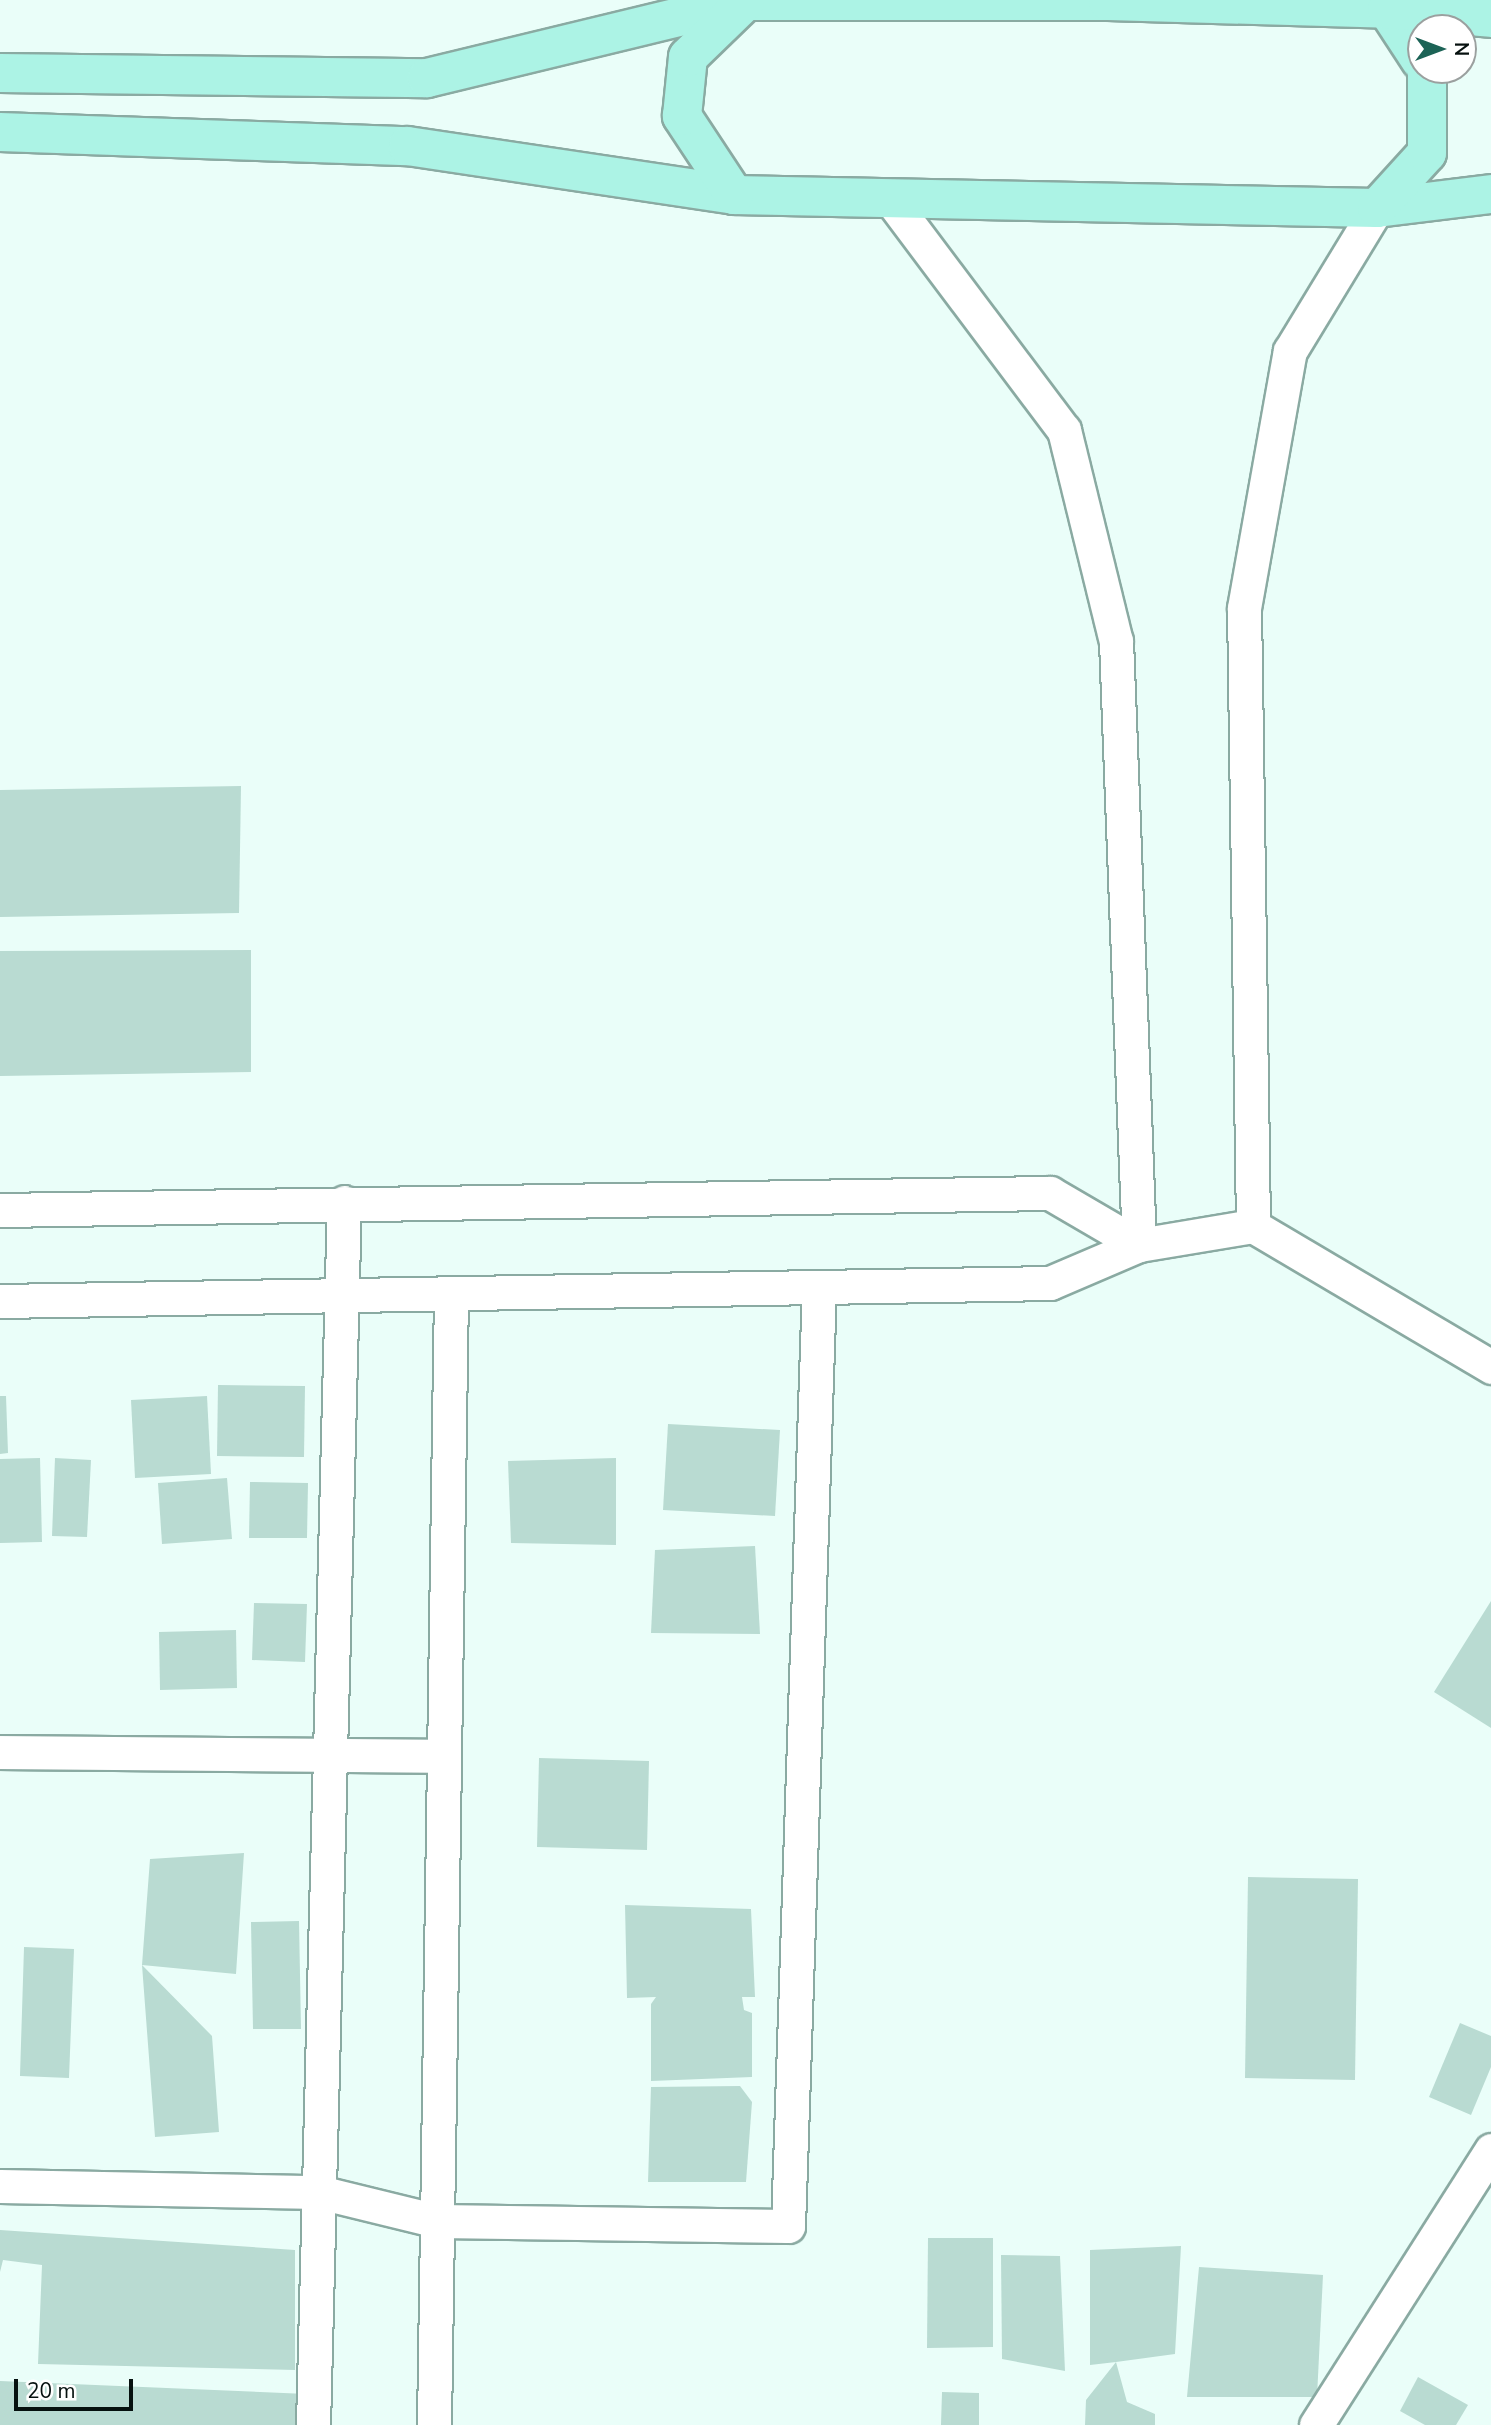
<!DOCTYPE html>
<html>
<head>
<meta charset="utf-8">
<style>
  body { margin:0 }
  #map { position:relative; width:1491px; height:2425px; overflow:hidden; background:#eafef9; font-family:"Nunito Sans",sans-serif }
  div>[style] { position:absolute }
  .building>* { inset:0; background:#b9dbd2 }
  .roads { filter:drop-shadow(2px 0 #8aaaa2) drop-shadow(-2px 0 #8aaaa2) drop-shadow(0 2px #8aaaa2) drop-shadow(0 -2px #8aaaa2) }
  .street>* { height:33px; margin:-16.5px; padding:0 16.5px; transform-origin:16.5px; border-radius:16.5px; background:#fff }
  .primary>* { height:38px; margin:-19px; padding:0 19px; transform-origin:19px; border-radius:19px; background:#acf3e5 }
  span { translate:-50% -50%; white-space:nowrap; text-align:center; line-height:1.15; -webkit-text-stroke:7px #fff; paint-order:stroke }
  .north { position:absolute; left:1407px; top:14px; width:70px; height:70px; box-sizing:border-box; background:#fff; border:2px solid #9ba09f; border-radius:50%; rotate:90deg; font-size:19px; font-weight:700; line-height:28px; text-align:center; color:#06110f }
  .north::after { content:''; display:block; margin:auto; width:24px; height:32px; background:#1c6356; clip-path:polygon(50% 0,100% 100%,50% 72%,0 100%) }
  .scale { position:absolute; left:14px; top:2379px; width:119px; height:32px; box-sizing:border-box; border:4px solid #06110f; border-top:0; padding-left:9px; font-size:21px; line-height:24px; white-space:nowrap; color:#06110f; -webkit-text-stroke:5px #fff; paint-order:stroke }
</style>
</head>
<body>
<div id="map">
  <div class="building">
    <div style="clip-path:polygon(241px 786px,239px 913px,0 917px,0 790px)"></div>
    <div style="clip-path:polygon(251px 950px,251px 1072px,0 1076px,0 951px)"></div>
    <div style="clip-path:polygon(218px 1385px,305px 1386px,304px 1457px,217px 1456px)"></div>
    <div style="clip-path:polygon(0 1396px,6px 1396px,8px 1453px,0 1454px)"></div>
    <div style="clip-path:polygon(207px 1396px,211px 1474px,135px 1478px,131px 1400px)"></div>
    <div style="clip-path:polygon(668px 1424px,780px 1430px,775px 1516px,663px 1510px)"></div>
    <div style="clip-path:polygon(40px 1458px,42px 1542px,0 1543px,0 1459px)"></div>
    <div style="clip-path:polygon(55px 1458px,91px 1460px,87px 1537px,52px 1536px)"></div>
    <div style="clip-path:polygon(616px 1458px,616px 1545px,511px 1543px,508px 1461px)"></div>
    <div style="clip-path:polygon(227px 1478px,232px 1539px,162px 1544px,158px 1483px)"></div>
    <div style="clip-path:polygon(250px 1482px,308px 1483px,307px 1538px,249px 1538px)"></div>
    <div style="clip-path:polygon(755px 1546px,760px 1634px,651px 1633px,655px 1550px)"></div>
    <div style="clip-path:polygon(1491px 1601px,1491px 1728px,1434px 1692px)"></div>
    <div style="clip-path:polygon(254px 1603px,307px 1604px,305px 1662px,252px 1660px)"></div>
    <div style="clip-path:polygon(236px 1630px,237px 1688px,160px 1690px,159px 1632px)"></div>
    <div style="clip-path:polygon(539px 1758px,649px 1761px,647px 1850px,537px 1847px)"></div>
    <div style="clip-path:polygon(244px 1853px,236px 1974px,142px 1965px,212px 2036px,219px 2132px,155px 2137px,142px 1965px,150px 1859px)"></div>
    <div style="clip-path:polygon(1248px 1877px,1358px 1879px,1355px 2080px,1245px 2078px)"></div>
    <div style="clip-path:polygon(625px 1905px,751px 1909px,755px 1997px,742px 1997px,744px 2010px,752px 2013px,752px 2077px,651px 2081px,651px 2004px,656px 1997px,627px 1998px)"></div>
    <div style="clip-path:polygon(299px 1921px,301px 2029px,253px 2029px,251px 1922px)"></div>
    <div style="clip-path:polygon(24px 1947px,74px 1949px,69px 2078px,20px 2076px)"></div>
    <div style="clip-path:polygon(1460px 2023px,1491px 2036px,1491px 2067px,1471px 2115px,1429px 2097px)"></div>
    <div style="clip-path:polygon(740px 2086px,752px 2102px,746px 2182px,648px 2182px,651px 2087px)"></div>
    <div style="clip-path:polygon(0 2230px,295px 2250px,295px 2370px,38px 2364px,42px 2265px,3px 2260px,0 2272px)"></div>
    <div style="clip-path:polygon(928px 2238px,993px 2238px,993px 2347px,927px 2348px)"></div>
    <div style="clip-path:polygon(1181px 2246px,1175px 2354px,1116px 2362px,1127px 2402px,1155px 2414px,1155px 2425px,1085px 2425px,1086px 2400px,1116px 2362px,1090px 2365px,1090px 2250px)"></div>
    <div style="clip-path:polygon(1001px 2255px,1060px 2256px,1065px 2371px,1002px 2359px)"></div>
    <div style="clip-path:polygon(1199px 2267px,1323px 2275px,1317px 2397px,1187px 2397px)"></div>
    <div style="clip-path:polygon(1418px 2377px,1468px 2405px,1456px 2425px,1425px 2425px,1400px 2411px)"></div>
    <div style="clip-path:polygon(0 2381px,307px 2394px,305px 2425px,0 2425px)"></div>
    <div style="clip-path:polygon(942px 2392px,979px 2393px,979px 2425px,941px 2425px)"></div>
  </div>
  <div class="roads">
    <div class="street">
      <div style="left:891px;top:200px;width:288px;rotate:53.1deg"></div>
      <div style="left:1064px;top:430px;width:217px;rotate:76.2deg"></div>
      <div style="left:1116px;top:641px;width:604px;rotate:87.82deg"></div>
      <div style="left:0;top:1210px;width:1050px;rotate:-0.93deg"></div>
      <div style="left:1050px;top:1193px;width:103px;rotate:30.3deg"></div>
      <div style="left:1253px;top:1226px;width:618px;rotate:-90.83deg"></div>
      <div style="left:1244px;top:608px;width:261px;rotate:-79.9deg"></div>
      <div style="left:1290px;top:351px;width:167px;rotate:-58.7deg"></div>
      <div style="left:0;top:1301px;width:1050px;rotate:-0.98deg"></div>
      <div style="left:1050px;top:1283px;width:97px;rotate:-23.1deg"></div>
      <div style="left:1139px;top:1245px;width:116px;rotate:-9.5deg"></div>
      <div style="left:1253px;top:1226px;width:277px;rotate:30.6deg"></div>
      <div style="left:0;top:1752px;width:444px;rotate:0.5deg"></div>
      <div style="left:0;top:2186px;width:319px;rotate:1.1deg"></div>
      <div style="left:319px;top:2192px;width:122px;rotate:13.8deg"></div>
      <div style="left:437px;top:2221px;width:351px;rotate:0.8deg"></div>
      <div style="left:788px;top:2226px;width:939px;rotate:-88.11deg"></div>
      <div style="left:313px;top:2425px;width:1223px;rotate:-88.55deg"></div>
      <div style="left:434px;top:2425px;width:1130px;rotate:-89.14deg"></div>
      <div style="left:1316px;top:2425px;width:326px;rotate:-57.5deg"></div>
    </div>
    <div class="primary">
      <div style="left:1387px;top:9px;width:62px;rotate:56.8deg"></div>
      <div style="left:0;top:73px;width:427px;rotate:0.7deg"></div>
      <div style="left:427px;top:78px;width:328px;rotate:-13.6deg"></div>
      <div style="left:746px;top:1px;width:362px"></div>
      <div style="left:1108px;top:1px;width:279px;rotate:1.6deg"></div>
      <div style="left:1387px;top:9px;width:104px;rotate:4.9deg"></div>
      <div style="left:0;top:132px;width:408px;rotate:2deg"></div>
      <div style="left:408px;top:146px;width:330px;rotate:8.5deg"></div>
      <div style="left:734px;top:195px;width:643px;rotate:1.16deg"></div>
      <div style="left:1377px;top:208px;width:115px;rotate:-7deg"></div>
      <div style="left:734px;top:195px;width:95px;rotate:-123.4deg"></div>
      <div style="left:682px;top:116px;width:59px;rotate:-84.2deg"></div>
      <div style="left:688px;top:57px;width:79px;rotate:-44deg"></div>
      <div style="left:1377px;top:208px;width:74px;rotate:-47.7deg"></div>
      <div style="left:1427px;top:153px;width:83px;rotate:-90deg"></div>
    </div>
  </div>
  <div class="north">N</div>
  <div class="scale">20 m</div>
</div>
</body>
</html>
